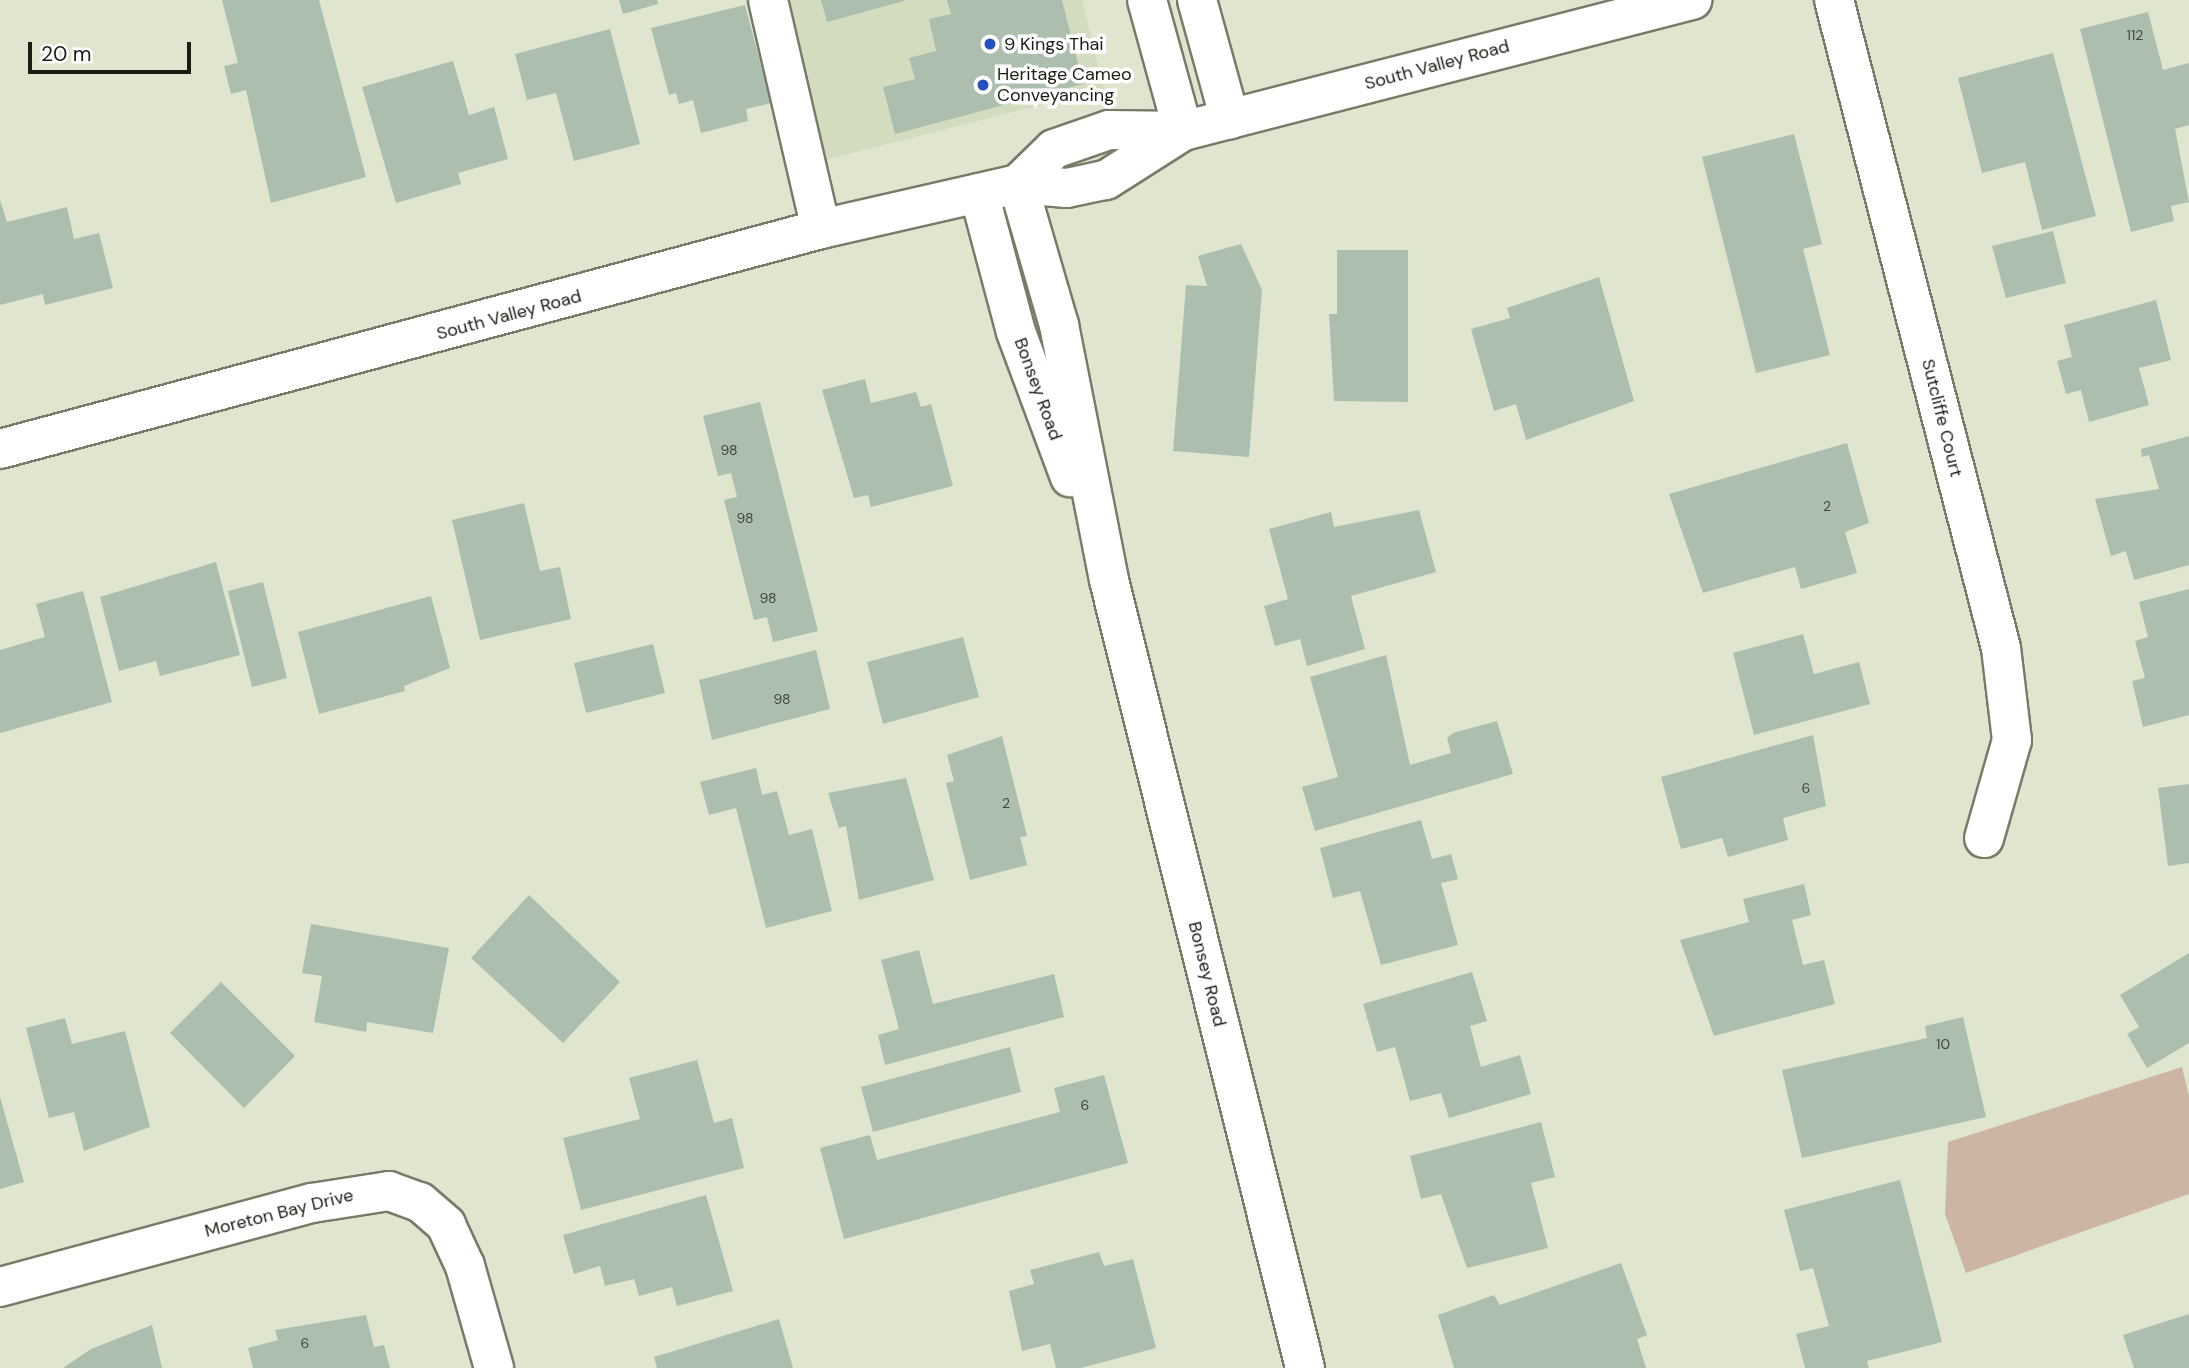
<!DOCTYPE html>
<html>
<head>
<meta charset="utf-8">
<style>
  body { margin:0 }
  #map { position:relative; width:2189px; height:1368px; overflow:hidden; background:#dfe5cf; font-family:"DM Sans",sans-serif }
  div>[style] { position:absolute }
  .built>* { inset:0; background:#d4dcbf }
  .green>* { inset:0; background:#ccb5a2 }
  .building>* { inset:0; background:#acbfae }
  .roads { filter:drop-shadow(2px 0 #777c68) drop-shadow(-2px 0 #777c68) drop-shadow(0 2px #777c68) drop-shadow(0 -2px #777c68) }
  .minor>* { height:38px; margin:-19px; padding:0 19px; transform-origin:19px; border-radius:19px; background:#fff }
  .major>* { height:38px; margin:-19px; padding:0 19px; transform-origin:19px; border-radius:19px; background:#fff }
  .dots>* { width:19px; height:19px; translate:-50% -50%; box-sizing:border-box; border:4px solid #fff; border-radius:50% }
  span { translate:-50% -50%; white-space:nowrap; text-align:center; line-height:1.15; -webkit-text-stroke:7px #fff; paint-order:stroke }
  .number-label { font-size:14px; color:#3f463b }
  .number-label span { -webkit-text-stroke-width:0 }
  .poi-label { font-size:18px; color:#1b1d15 }
  .left { translate:0 -50%; text-align:left }
  .street-label { font-size:18px; color:#1b1d15 }
  .scale { position:absolute; left:28px; top:42px; width:163px; height:32px; box-sizing:border-box; border:4px solid #1b1d15; border-top:0; padding-left:9px; font-size:21px; line-height:24px; white-space:nowrap; color:#1b1d15; -webkit-text-stroke:5px #fff; paint-order:stroke }
</style>
</head>
<body>
<div id="map">
  <div class="built">
    <div style="clip-path:polygon(768px 0,1082px 0,1104px 89px,809px 164px)"></div>
  </div>
  <div class="green">
    <div style="clip-path:polygon(2182px 1067px,2189px 1096px,2189px 1194px,1966px 1273px,1945px 1214px,1948px 1142px)"></div>
  </div>
  <div class="building">
    <div style="clip-path:polygon(222px 0,319px 0,366px 177px,271px 203px,246px 90px,231px 94px,224px 66px,238px 63px)"></div>
    <div style="clip-path:polygon(619px 0,657px 0,658px 4px,623px 14px)"></div>
    <div style="clip-path:polygon(821px 0,904px 0,904px 1px,827px 22px)"></div>
    <div style="clip-path:polygon(947px 0,1062px 0,1083px 84px,895px 134px,883px 87px,915px 79px,909px 58px,936px 51px,929px 19px,951px 14px)"></div>
    <div style="clip-path:polygon(745px 5px,771px 103px,746px 109px,748px 121px,701px 133px,693px 100px,679px 104px,676px 93px,669px 95px,651px 28px)"></div>
    <div style="clip-path:polygon(2148px 12px,2163px 70px,2189px 63px,2189px 125px,2175px 129px,2189px 202px,2171px 206px,2174px 221px,2131px 232px,2080px 29px)"></div>
    <div style="clip-path:polygon(610px 29px,640px 144px,574px 161px,556px 93px,527px 100px,515px 54px)"></div>
    <div style="clip-path:polygon(2053px 53px,2096px 216px,2042px 230px,2025px 162px,1982px 173px,1958px 78px)"></div>
    <div style="clip-path:polygon(453px 61px,469px 115px,494px 107px,508px 159px,458px 173px,461px 184px,396px 203px,362px 87px)"></div>
    <div style="clip-path:polygon(1794px 134px,1822px 244px,1803px 249px,1830px 355px,1756px 373px,1702px 157px)"></div>
    <div style="clip-path:polygon(0 200px,7px 222px,67px 207px,74px 239px,99px 233px,113px 288px,45px 305px,43px 294px,0 305px)"></div>
    <div style="clip-path:polygon(2053px 231px,2066px 283px,2006px 298px,1992px 246px)"></div>
    <div style="clip-path:polygon(1241px 244px,1262px 290px,1249px 457px,1173px 451px,1186px 285px,1207px 286px,1198px 256px)"></div>
    <div style="clip-path:polygon(1337px 250px,1408px 250px,1408px 402px,1334px 401px,1329px 314px,1337px 314px)"></div>
    <div style="clip-path:polygon(1599px 277px,1634px 401px,1526px 440px,1516px 404px,1494px 411px,1471px 329px,1510px 318px,1507px 308px)"></div>
    <div style="clip-path:polygon(2156px 300px,2171px 360px,2139px 368px,2149px 405px,2089px 422px,2081px 390px,2066px 394px,2057px 361px,2072px 357px,2064px 325px)"></div>
    <div style="clip-path:polygon(865px 379px,871px 403px,916px 392px,921px 407px,931px 404px,953px 486px,871px 507px,868px 495px,854px 498px,822px 390px)"></div>
    <div style="clip-path:polygon(760px 402px,818px 631px,773px 642px,767px 617px,754px 620px,724px 500px,737px 497px,731px 473px,718px 476px,703px 416px)"></div>
    <div style="clip-path:polygon(2189px 436px,2189px 565px,2134px 580px,2126px 551px,2111px 556px,2095px 499px,2159px 489px,2149px 455px,2142px 457px,2141px 449px)"></div>
    <div style="clip-path:polygon(1847px 443px,1869px 523px,1845px 532px,1857px 573px,1801px 589px,1795px 567px,1703px 593px,1669px 494px)"></div>
    <div style="clip-path:polygon(524px 503px,540px 571px,560px 567px,571px 619px,480px 640px,452px 520px)"></div>
    <div style="clip-path:polygon(1419px 510px,1436px 572px,1351px 596px,1365px 649px,1307px 666px,1300px 639px,1275px 646px,1264px 606px,1288px 599px,1269px 529px,1331px 512px,1334px 527px)"></div>
    <div style="clip-path:polygon(216px 562px,240px 655px,160px 676px,156px 661px,119px 671px,100px 597px)"></div>
    <div style="clip-path:polygon(263px 582px,287px 678px,252px 687px,228px 591px)"></div>
    <div style="clip-path:polygon(2189px 589px,2189px 715px,2143px 727px,2132px 681px,2145px 678px,2135px 641px,2148px 637px,2139px 602px)"></div>
    <div style="clip-path:polygon(83px 591px,112px 702px,0 733px,0 650px,45px 637px,36px 604px)"></div>
    <div style="clip-path:polygon(431px 596px,450px 668px,404px 686px,405px 691px,319px 714px,298px 632px)"></div>
    <div style="clip-path:polygon(1803px 634px,1814px 674px,1859px 662px,1870px 704px,1754px 735px,1733px 653px)"></div>
    <div style="clip-path:polygon(963px 637px,979px 697px,883px 724px,867px 662px)"></div>
    <div style="clip-path:polygon(653px 644px,665px 693px,586px 713px,574px 663px)"></div>
    <div style="clip-path:polygon(816px 650px,830px 709px,712px 740px,699px 680px)"></div>
    <div style="clip-path:polygon(1386px 655px,1410px 765px,1451px 753px,1447px 738px,1453px 733px,1497px 721px,1513px 774px,1315px 831px,1302px 787px,1338px 777px,1310px 677px)"></div>
    <div style="clip-path:polygon(1813px 735px,1826px 806px,1783px 818px,1788px 840px,1728px 857px,1722px 838px,1681px 849px,1661px 777px)"></div>
    <div style="clip-path:polygon(1002px 736px,1027px 836px,1020px 837px,1027px 865px,970px 880px,946px 783px,954px 781px,947px 755px)"></div>
    <div style="clip-path:polygon(756px 768px,762px 795px,777px 791px,789px 835px,812px 829px,832px 911px,766px 928px,736px 808px,709px 815px,700px 782px)"></div>
    <div style="clip-path:polygon(906px 778px,934px 880px,859px 900px,846px 826px,839px 828px,828px 793px)"></div>
    <div style="clip-path:polygon(2189px 784px,2189px 863px,2168px 866px,2158px 788px)"></div>
    <div style="clip-path:polygon(1421px 820px,1432px 859px,1451px 854px,1458px 879px,1441px 883px,1458px 945px,1381px 965px,1360px 891px,1333px 898px,1320px 848px)"></div>
    <div style="clip-path:polygon(1804px 884px,1811px 915px,1792px 920px,1803px 965px,1824px 960px,1835px 1004px,1714px 1036px,1680px 940px,1749px 922px,1743px 899px)"></div>
    <div style="clip-path:polygon(529px 895px,620px 982px,563px 1043px,471px 958px)"></div>
    <div style="clip-path:polygon(311px 924px,449px 948px,433px 1033px,367px 1022px,366px 1032px,314px 1022px,322px 976px,302px 973px)"></div>
    <div style="clip-path:polygon(919px 950px,933px 1004px,1054px 974px,1064px 1017px,885px 1065px,878px 1035px,899px 1029px,881px 960px)"></div>
    <div style="clip-path:polygon(2189px 953px,2189px 1043px,2147px 1068px,2127px 1034px,2139px 1027px,2120px 995px)"></div>
    <div style="clip-path:polygon(1472px 972px,1487px 1021px,1470px 1026px,1481px 1067px,1520px 1055px,1531px 1094px,1449px 1118px,1441px 1093px,1410px 1101px,1395px 1047px,1377px 1052px,1363px 1004px)"></div>
    <div style="clip-path:polygon(221px 982px,295px 1056px,244px 1108px,170px 1033px)"></div>
    <div style="clip-path:polygon(1963px 1017px,1986px 1117px,1802px 1158px,1782px 1070px,1927px 1038px,1925px 1026px)"></div>
    <div style="clip-path:polygon(65px 1018px,72px 1044px,125px 1031px,150px 1127px,84px 1151px,74px 1112px,49px 1118px,26px 1028px)"></div>
    <div style="clip-path:polygon(1010px 1047px,1021px 1092px,873px 1132px,861px 1087px)"></div>
    <div style="clip-path:polygon(697px 1060px,714px 1123px,732px 1118px,744px 1168px,581px 1210px,563px 1138px,640px 1119px,629px 1078px)"></div>
    <div style="clip-path:polygon(1104px 1075px,1128px 1163px,844px 1239px,820px 1148px,870px 1135px,877px 1160px,1060px 1112px,1054px 1088px)"></div>
    <div style="clip-path:polygon(0 1097px,24px 1182px,0 1189px)"></div>
    <div style="clip-path:polygon(1541px 1122px,1555px 1177px,1531px 1183px,1548px 1248px,1467px 1268px,1441px 1194px,1421px 1199px,1410px 1156px)"></div>
    <div style="clip-path:polygon(1900px 1180px,1942px 1342px,1867px 1361px,1869px 1368px,1805px 1368px,1796px 1334px,1829px 1326px,1813px 1268px,1800px 1271px,1784px 1210px)"></div>
    <div style="clip-path:polygon(706px 1195px,733px 1291px,677px 1306px,672px 1287px,639px 1296px,634px 1279px,605px 1286px,600px 1266px,574px 1274px,563px 1235px)"></div>
    <div style="clip-path:polygon(1099px 1252px,1104px 1266px,1133px 1259px,1156px 1348px,1081px 1368px,1056px 1368px,1050px 1344px,1022px 1351px,1009px 1291px,1034px 1284px,1030px 1270px)"></div>
    <div style="clip-path:polygon(1621px 1263px,1647px 1335px,1637px 1339px,1646px 1368px,1454px 1368px,1438px 1315px,1494px 1295px,1500px 1305px)"></div>
    <div style="clip-path:polygon(2189px 1314px,2189px 1368px,2134px 1368px,2123px 1335px)"></div>
    <div style="clip-path:polygon(366px 1315px,374px 1347px,384px 1345px,390px 1368px,253px 1368px,248px 1348px,278px 1340px,275px 1330px)"></div>
    <div style="clip-path:polygon(779px 1319px,793px 1368px,657px 1368px,654px 1357px)"></div>
    <div style="clip-path:polygon(152px 1325px,162px 1368px,63px 1368px,91px 1349px)"></div>
  </div>
  <div class="roads">
    <div class="minor">
      <div style="left:768px;top:0;width:235px;rotate:77deg"></div>
      <div style="left:1147px;top:0;width:136px;rotate:74.6deg"></div>
      <div style="left:1197px;top:0;width:124px;rotate:74.6deg"></div>
      <div style="left:1834px;top:0;width:669px;rotate:75.55deg"></div>
      <div style="left:2001px;top:648px;width:93px;rotate:83.2deg"></div>
      <div style="left:2012px;top:740px;width:102px;rotate:105.9deg"></div>
      <div style="left:1018px;top:184px;width:147px;rotate:73.8deg"></div>
      <div style="left:1059px;top:325px;width:260px;rotate:78.9deg"></div>
      <div style="left:1109px;top:580px;width:812px;rotate:76.03deg"></div>
      <div style="left:979px;top:193px;width:144px;rotate:75.1deg"></div>
      <div style="left:1016px;top:332px;width:155px;rotate:69.6deg"></div>
      <div style="left:0;top:1287px;width:323px;rotate:-15.1deg"></div>
      <div style="left:312px;top:1203px;width:78px;rotate:-8.9deg"></div>
      <div style="left:389px;top:1191px;width:33px;rotate:20deg"></div>
      <div style="left:420px;top:1202px;width:35px;rotate:41deg"></div>
      <div style="left:446px;top:1225px;width:45px;rotate:65.1deg"></div>
      <div style="left:465px;top:1266px;width:106px;rotate:74.1deg"></div>
    </div>
    <div class="major">
      <div style="left:1018px;top:184px;width:50px;rotate:-44.2deg"></div>
      <div style="left:1054px;top:149px;width:58px;rotate:-19.1deg"></div>
      <div style="left:1109px;top:130px;width:74px;rotate:0.8deg"></div>
      <div style="left:1183px;top:131px;width:526px;rotate:-14.43deg"></div>
      <div style="left:0;top:449px;width:850px;rotate:-15deg"></div>
      <div style="left:821px;top:229px;width:202px;rotate:-12.9deg"></div>
      <div style="left:1018px;top:184px;width:49px;rotate:4.7deg"></div>
      <div style="left:1067px;top:188px;width:40px;rotate:-12deg"></div>
      <div style="left:1106px;top:180px;width:91px;rotate:-32.5deg"></div>
    </div>
  </div>
  <div class="dots">
    <div style="left:990px;top:44px;background:#2350be"></div>
    <div style="left:983px;top:85px;background:#2350be"></div>
  </div>
  <div class="number-label">
    <span style="left:2135px;top:35px">112</span>
    <span style="left:729px;top:450px">98</span>
    <span style="left:1827px;top:506px">2</span>
    <span style="left:745px;top:518px">98</span>
    <span style="left:768px;top:598px">98</span>
    <span style="left:782px;top:699px">98</span>
    <span style="left:1806px;top:788px">6</span>
    <span style="left:1006px;top:803px">2</span>
    <span style="left:1943px;top:1044px">10</span>
    <span style="left:1085px;top:1105px">6</span>
    <span style="left:305px;top:1343px">6</span>
  </div>
  <div class="poi-label">
    <span class="left" style="left:1004px;top:44px">9 Kings Thai</span>
    <span class="left" style="left:997px;top:85px">Heritage Cameo<br>Conveyancing</span>
  </div>
  <div class="street-label">
    <span style="left:1437px;top:65px;rotate:-15deg">South Valley Road</span>
    <span style="left:509px;top:315px;rotate:-15deg">South Valley Road</span>
    <span style="left:1038px;top:389px;rotate:70deg">Bonsey Road</span>
    <span style="left:1942px;top:418px;rotate:76deg">Sutcliffe Court</span>
    <span style="left:1207px;top:974px;rotate:76deg">Bonsey Road</span>
    <span style="left:279px;top:1213px;rotate:-14deg">Moreton Bay Drive</span>
  </div>
  <div class="scale">20 m</div>
</div>
</body>
</html>
